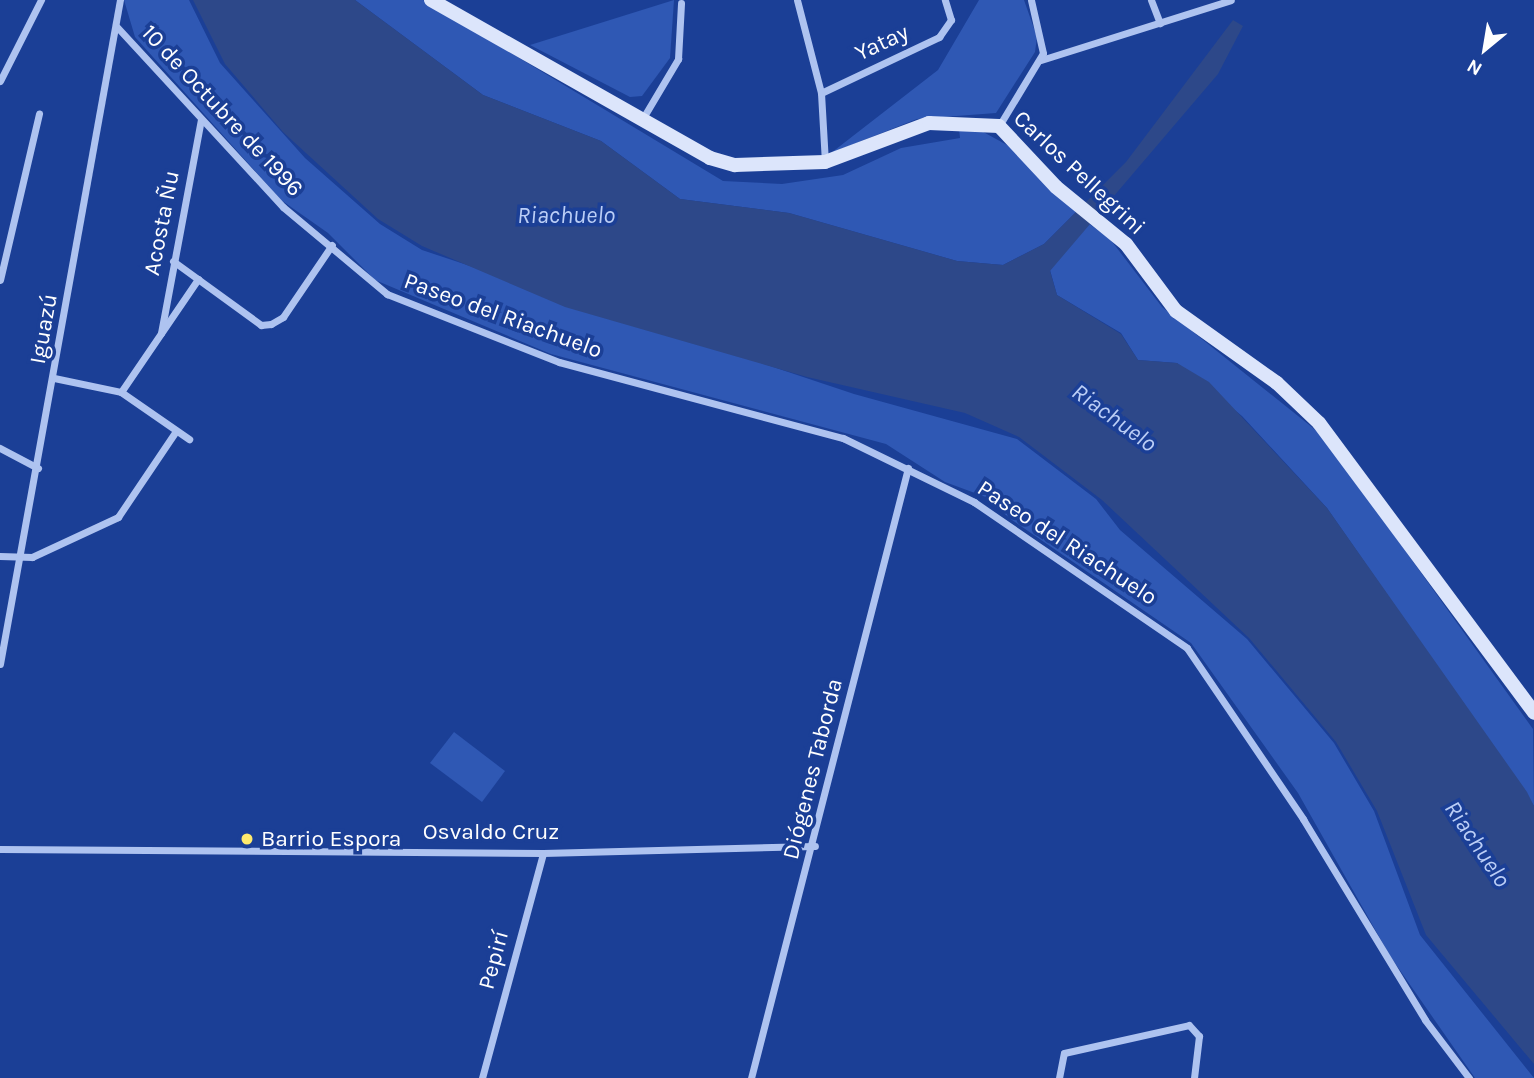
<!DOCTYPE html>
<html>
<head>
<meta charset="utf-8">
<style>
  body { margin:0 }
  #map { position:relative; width:1534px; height:1078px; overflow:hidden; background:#1b3f96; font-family:Karla,sans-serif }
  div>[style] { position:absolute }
  .green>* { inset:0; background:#2f58b4 }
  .water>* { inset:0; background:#2d4889 }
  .street>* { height:7px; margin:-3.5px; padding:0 3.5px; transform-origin:3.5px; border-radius:3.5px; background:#aec3f0 }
  .secondary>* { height:14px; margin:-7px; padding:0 7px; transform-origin:7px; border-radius:7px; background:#dce5fb }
  .dots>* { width:19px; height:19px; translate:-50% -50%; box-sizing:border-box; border:4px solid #1b3f96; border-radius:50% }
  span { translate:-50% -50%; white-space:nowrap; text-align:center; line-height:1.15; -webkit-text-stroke:7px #1b3f96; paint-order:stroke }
  .street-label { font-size:23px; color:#fff }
  .poi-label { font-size:23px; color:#fff }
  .left { translate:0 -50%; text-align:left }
  .water-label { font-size:24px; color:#bbcef6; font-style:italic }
  .north { position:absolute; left:1450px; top:14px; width:70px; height:70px; -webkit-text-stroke:5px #1b3f96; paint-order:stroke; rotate:210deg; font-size:19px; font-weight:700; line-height:28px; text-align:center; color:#fff }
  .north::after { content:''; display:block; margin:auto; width:24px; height:32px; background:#fff; clip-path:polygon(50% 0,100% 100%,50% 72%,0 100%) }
</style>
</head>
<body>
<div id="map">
  <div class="green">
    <div style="clip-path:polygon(124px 0,189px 0,220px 63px,305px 158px,380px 224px,422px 250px,854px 394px,1017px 439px,1096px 499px,1120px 530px,1247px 639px,1334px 743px,1374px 811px,1420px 935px,1534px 1078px,1475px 1078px,1390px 956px,1298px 793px,1191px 643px,1012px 520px,1000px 510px,1002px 503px,945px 482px,886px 444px,551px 354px,375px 280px,328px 233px,281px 200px,135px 37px)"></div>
    <div style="clip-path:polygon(355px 0,423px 0,723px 181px,782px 184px,843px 175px,901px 148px,960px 138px,959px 129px,976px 128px,1018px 151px,1076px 212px,1044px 244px,1003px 265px,957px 261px,789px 213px,680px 199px,601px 141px,483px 95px)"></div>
    <div style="clip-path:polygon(674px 0,670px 58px,642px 96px,630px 97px,530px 45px)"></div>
    <div style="clip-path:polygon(979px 0,1024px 0,1037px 37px,1035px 52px,996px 113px,917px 119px,831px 153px,938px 70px)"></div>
    <div style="clip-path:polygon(1088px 223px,1110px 239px,1162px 307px,1323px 436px,1533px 729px,1534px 806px,1327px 508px,1242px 416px,1177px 363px,1138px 360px,1121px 333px,1057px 295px,1050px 270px)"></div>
    <div style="clip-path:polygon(454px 732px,505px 771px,482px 802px,430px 763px)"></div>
  </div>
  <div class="water">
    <div style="clip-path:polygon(193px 0,355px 0,483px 95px,601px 141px,680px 199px,789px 213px,957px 261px,1003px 265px,1044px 244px,1126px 162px,1233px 20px,1243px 26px,1218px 74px,1050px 271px,1057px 295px,1121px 334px,1138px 360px,1177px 363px,1209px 382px,1327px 508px,1527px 792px,1534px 806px,1534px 1064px,1426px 935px,1377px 811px,1336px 742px,1249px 638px,1102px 500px,1019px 437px,965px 413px,807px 377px,565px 307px,422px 246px,378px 219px,283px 132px,225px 64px)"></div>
  </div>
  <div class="street">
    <div style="left:797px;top:0;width:96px;rotate:75.5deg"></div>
    <div style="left:821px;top:93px;width:69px;rotate:86.7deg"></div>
    <div style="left:1151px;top:0;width:25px;rotate:69deg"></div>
    <div style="left:117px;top:27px;width:245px;rotate:47.3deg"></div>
    <div style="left:283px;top:207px;width:136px;rotate:39.9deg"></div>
    <div style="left:387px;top:294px;width:185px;rotate:21.6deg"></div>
    <div style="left:559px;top:362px;width:294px;rotate:15deg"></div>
    <div style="left:843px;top:438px;width:146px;rotate:26deg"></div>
    <div style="left:974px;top:502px;width:258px;rotate:34.4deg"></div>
    <div style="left:1187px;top:648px;width:207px;rotate:55.8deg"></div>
    <div style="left:1303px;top:819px;width:235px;rotate:58.7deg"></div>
    <div style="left:1425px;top:1020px;width:73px;rotate:52.8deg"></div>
    <div style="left:1041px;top:60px;width:199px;rotate:-17.5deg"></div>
    <div style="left:0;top:81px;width:91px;rotate:-63.2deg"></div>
    <div style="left:821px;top:93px;width:131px;rotate:-25.4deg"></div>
    <div style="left:939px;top:37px;width:21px;rotate:-55deg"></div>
    <div style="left:951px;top:20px;width:21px;rotate:-107deg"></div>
    <div style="left:643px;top:118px;width:69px;rotate:-59.3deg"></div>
    <div style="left:678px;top:59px;width:56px;rotate:-86.9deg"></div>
    <div style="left:999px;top:126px;width:85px;rotate:-58.9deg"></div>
    <div style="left:1043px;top:53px;width:54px;rotate:-102.8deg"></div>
    <div style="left:173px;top:261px;width:109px;rotate:36deg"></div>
    <div style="left:261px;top:325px;width:10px;rotate:-6deg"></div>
    <div style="left:271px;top:324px;width:14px;rotate:-30deg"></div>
    <div style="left:283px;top:317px;width:87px;rotate:-55.8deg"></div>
    <div style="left:0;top:280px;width:171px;rotate:-76.8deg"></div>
    <div style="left:161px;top:333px;width:217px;rotate:-79.4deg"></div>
    <div style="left:54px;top:378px;width:68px;rotate:11.8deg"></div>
    <div style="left:121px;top:392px;width:83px;rotate:34.7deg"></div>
    <div style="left:121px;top:392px;width:137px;rotate:-55.7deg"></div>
    <div style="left:0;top:448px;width:43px;rotate:27.8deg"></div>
    <div style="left:0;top:556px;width:32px;rotate:2deg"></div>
    <div style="left:32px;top:557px;width:95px;rotate:-24.9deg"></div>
    <div style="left:118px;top:517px;width:104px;rotate:-56deg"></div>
    <div style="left:0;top:664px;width:675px;rotate:-79.76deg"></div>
    <div style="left:0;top:849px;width:543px;rotate:0.42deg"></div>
    <div style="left:543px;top:853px;width:272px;rotate:-1.5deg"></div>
    <div style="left:482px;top:1078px;width:233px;rotate:-74.8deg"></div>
    <div style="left:751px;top:1078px;width:630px;rotate:-75.57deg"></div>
    <div style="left:1059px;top:1078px;width:25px;rotate:-79deg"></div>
    <div style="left:1064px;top:1053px;width:128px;rotate:-12.6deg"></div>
    <div style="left:1189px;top:1025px;width:15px;rotate:48deg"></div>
    <div style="left:1199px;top:1036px;width:42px;rotate:96.8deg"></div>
  </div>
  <div class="secondary">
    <div style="left:431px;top:0;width:321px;rotate:29.5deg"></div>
    <div style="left:710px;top:158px;width:26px;rotate:16deg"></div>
    <div style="left:735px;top:165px;width:90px;rotate:-1.9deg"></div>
    <div style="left:825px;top:162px;width:111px;rotate:-20.6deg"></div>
    <div style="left:929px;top:123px;width:70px;rotate:2.5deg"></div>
    <div style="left:999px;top:126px;width:83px;rotate:46.9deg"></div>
    <div style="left:1056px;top:187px;width:90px;rotate:39.2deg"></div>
    <div style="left:1126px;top:244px;width:84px;rotate:53.3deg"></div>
    <div style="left:1176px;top:311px;width:124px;rotate:35.5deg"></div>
    <div style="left:1277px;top:383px;width:58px;rotate:43.6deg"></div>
    <div style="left:1319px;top:423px;width:361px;rotate:53.4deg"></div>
  </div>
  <div class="dots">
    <div style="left:247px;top:839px;background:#ffea6d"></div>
  </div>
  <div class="street-label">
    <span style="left:882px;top:43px;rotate:-25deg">Yatay</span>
    <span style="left:222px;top:111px;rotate:47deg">10 de Octubre de 1996</span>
    <span style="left:1079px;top:173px;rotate:43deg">Carlos Pellegrini</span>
    <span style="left:162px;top:223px;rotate:-79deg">Acosta Ñu</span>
    <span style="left:503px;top:316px;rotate:20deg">Paseo del Riachuelo</span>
    <span style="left:44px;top:329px;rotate:-80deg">Iguazú</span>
    <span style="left:1067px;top:543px;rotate:33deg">Paseo del Riachuelo</span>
    <span style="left:813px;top:769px;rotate:-76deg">Diógenes Taborda</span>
    <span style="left:491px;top:832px">Osvaldo Cruz</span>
    <span style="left:494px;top:960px;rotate:-75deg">Pepirí</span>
  </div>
  <div class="poi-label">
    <span class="left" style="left:261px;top:839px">Barrio Espora</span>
  </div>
  <div class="water-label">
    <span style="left:566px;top:216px">Riachuelo</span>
    <span style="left:1114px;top:418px;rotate:36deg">Riachuelo</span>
    <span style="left:1477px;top:844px;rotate:56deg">Riachuelo</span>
  </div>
  <div class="north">N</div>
</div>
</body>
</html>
